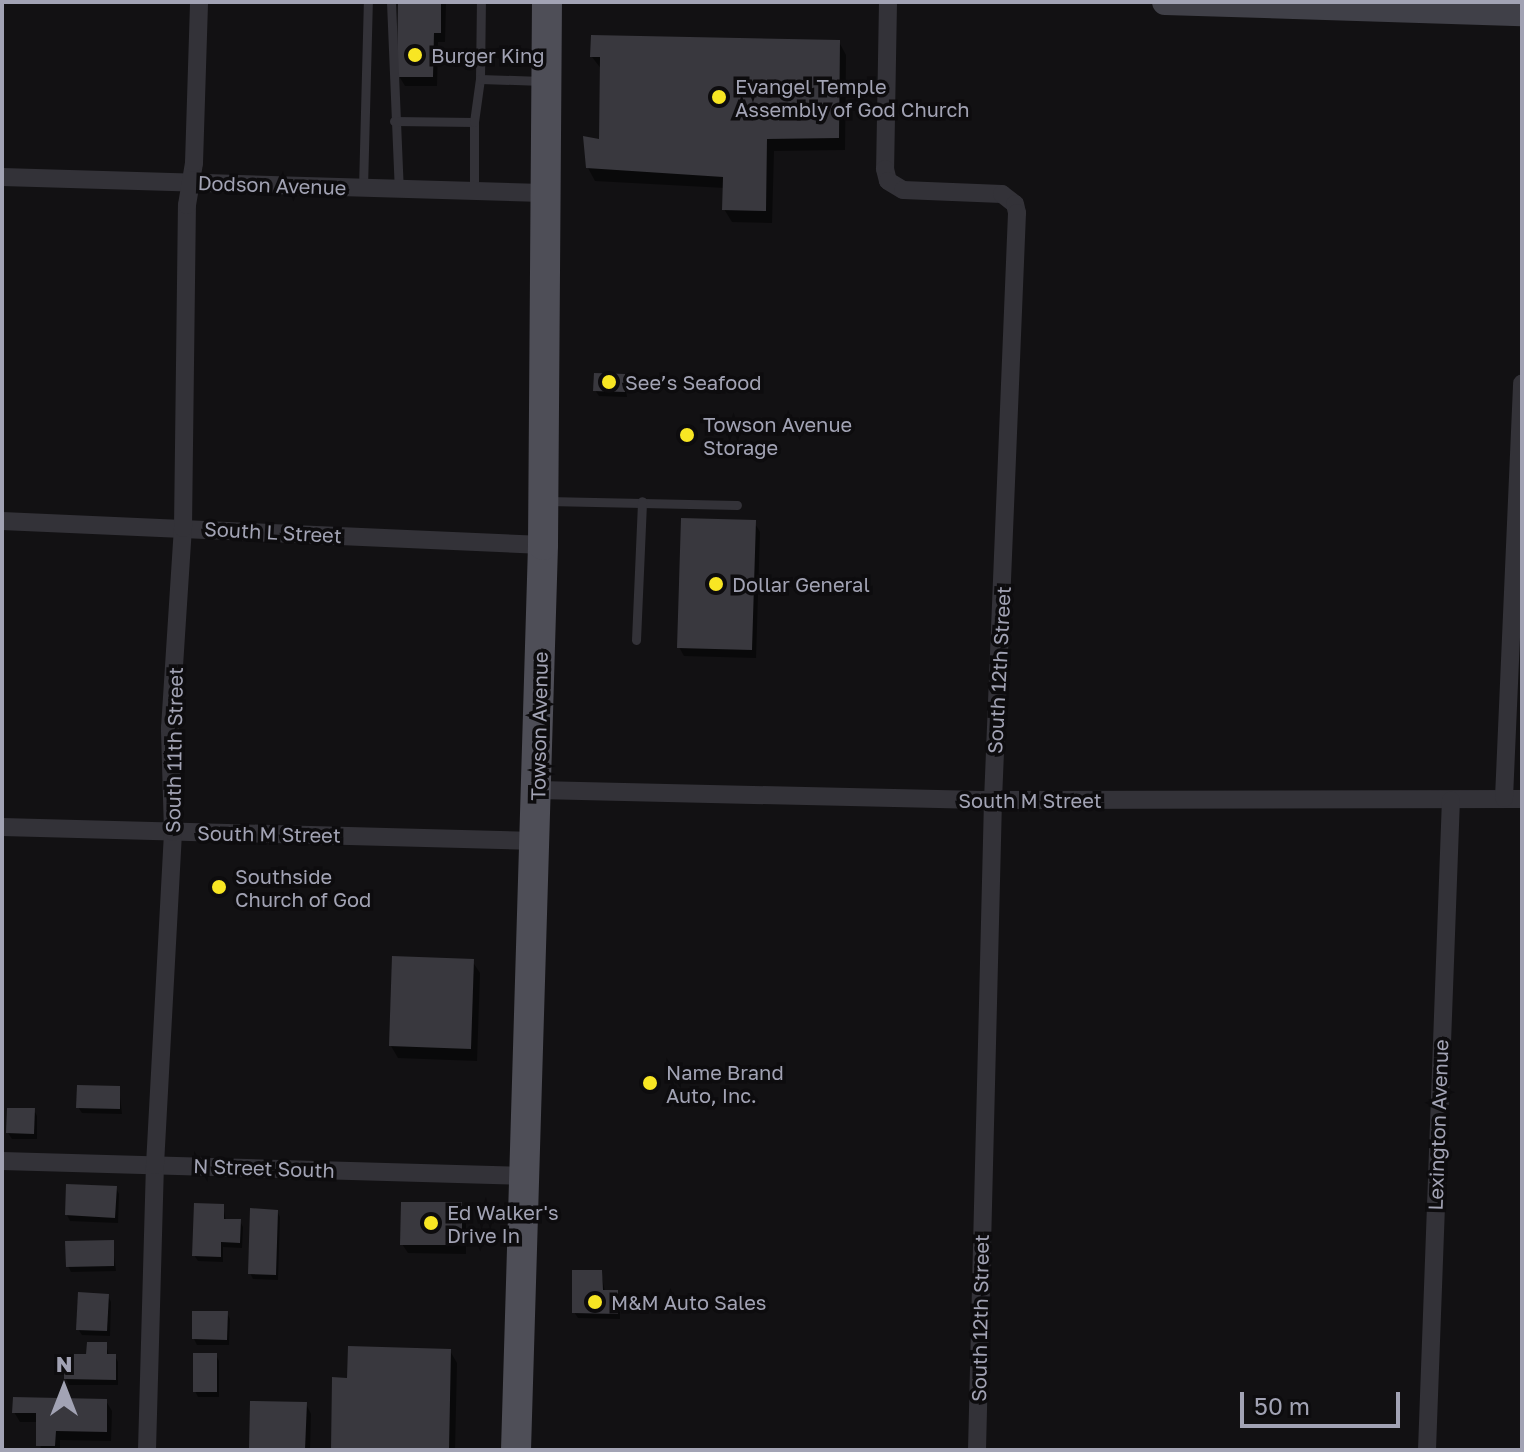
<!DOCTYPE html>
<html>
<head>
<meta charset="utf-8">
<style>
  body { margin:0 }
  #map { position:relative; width:1524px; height:1452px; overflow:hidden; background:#121113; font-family:"Golos Text",sans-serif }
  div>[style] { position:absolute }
  .shadow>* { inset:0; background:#0007 }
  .building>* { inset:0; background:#39383e }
  .lane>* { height:9px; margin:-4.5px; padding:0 4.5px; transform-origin:4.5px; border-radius:4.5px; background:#333238 }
  .street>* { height:18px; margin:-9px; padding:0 9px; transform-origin:9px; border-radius:9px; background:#333238 }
  .secondary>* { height:26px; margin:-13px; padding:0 13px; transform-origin:13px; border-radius:13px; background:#404048 }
  .primary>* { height:30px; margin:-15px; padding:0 15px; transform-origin:15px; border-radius:15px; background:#4e4e57 }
  .dots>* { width:22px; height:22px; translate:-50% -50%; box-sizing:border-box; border:4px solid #0d0c0e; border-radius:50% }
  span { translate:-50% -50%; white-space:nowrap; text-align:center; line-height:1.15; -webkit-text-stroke:7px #0d0c0e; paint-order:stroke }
  .poi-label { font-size:20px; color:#a2a3b4 }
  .left { translate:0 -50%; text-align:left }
  .street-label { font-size:20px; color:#a2a3b4 }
  .frame { position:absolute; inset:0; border:4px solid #a2a3b4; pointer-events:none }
  .north { position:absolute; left:24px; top:1348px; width:80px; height:80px; -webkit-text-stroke:6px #0d0c0e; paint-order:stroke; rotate:0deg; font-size:22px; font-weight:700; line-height:32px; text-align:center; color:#a2a3b4 }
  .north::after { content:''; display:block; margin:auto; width:28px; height:36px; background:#a2a3b4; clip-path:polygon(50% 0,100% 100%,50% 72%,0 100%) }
  .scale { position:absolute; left:1240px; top:1392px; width:160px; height:36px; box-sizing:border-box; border:4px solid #a2a3b4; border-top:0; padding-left:10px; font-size:24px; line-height:28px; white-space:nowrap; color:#a2a3b4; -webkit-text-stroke:6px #0d0c0e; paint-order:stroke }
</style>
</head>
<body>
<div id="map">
  <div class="shadow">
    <div style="clip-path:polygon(400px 2px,446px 2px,445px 42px,438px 42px,437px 86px,405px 86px,399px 76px)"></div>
    <div style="clip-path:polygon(839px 42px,846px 55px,845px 150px,774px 151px,772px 223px,732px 222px,724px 209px,725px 188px,595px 181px,588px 168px,601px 141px,602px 70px,592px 57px)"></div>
    <div style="clip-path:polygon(624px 376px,627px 397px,599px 396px,595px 390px)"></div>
    <div style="clip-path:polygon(754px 522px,760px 532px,756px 658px,684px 656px,679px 647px)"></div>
    <div style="clip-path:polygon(472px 961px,480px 973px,477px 1061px,398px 1058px,391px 1046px)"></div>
    <div style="clip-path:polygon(119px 1088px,122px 1114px,82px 1113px,78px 1107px)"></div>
    <div style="clip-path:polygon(34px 1110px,37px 1116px,37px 1139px,12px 1139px,8px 1133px)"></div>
    <div style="clip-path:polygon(116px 1188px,119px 1194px,118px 1223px,70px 1221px,67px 1215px)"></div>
    <div style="clip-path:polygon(461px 1204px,466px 1213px,466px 1254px,408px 1253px,402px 1244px)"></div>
    <div style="clip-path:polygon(223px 1206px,226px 1221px,240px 1221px,243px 1227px,242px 1248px,223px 1247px,223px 1262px,198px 1261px,194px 1255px)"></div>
    <div style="clip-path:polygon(277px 1211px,280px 1217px,278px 1280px,253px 1279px,250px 1273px)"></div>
    <div style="clip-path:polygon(112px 1242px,116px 1271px,71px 1272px,68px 1266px)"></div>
    <div style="clip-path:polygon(601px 1272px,605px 1292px,617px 1292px,620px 1298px,620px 1319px,578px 1318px,574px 1312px)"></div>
    <div style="clip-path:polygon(108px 1296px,111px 1302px,110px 1336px,82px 1335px,78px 1329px)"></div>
    <div style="clip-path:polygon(227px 1313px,230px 1319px,229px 1345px,197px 1345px,194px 1339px)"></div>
    <div style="clip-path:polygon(106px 1344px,109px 1356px,115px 1356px,118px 1362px,118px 1385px,69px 1385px,66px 1379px)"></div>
    <div style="clip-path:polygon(450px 1351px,457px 1363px,455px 1450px,333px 1450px,349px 1380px)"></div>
    <div style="clip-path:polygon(216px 1355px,219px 1361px,219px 1397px,198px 1397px,195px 1391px)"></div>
    <div style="clip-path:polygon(106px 1401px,112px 1411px,111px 1441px,60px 1440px,60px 1450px,41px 1450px,38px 1422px,20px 1422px,14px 1412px)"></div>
    <div style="clip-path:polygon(306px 1404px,311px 1414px,310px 1450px,252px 1450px)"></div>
  </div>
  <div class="building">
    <div style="clip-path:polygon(398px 2px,441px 2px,441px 33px,434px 33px,433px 77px,397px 77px)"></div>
    <div style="clip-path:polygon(591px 35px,840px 40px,839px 138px,767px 139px,766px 211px,722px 210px,723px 177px,586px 168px,583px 136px,599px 139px,600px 57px,590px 57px)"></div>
    <div style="clip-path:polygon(594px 373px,625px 374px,625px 392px,593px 391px)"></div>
    <div style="clip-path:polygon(681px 518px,756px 520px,752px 650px,677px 648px)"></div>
    <div style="clip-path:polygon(392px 956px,474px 959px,471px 1049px,389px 1046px)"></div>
    <div style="clip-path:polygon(77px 1085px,120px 1086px,120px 1109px,76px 1108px)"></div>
    <div style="clip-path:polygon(7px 1108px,35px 1108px,34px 1134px,6px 1133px)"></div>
    <div style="clip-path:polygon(66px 1184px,117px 1186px,115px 1218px,65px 1215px)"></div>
    <div style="clip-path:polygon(401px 1202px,462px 1202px,462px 1245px,400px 1245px)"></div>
    <div style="clip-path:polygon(194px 1203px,224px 1204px,224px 1219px,241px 1219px,240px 1243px,221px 1242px,221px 1257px,192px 1256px)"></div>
    <div style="clip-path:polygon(250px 1208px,278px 1210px,276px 1275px,248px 1274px)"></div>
    <div style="clip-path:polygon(114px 1240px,114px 1266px,66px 1267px,65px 1241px)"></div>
    <div style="clip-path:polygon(572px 1270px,602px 1270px,603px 1290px,618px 1290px,618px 1314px,572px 1313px)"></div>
    <div style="clip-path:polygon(78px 1292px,109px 1294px,107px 1331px,76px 1330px)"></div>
    <div style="clip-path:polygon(192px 1311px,228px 1311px,227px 1340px,192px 1339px)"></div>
    <div style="clip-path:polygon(87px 1342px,107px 1342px,107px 1354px,116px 1354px,116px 1380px,64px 1379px,64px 1354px,86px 1354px)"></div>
    <div style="clip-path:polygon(348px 1346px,451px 1349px,449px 1450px,331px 1450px,332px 1377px,347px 1378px)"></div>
    <div style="clip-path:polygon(193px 1353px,217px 1353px,217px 1392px,193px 1392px)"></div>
    <div style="clip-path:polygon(13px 1397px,107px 1399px,107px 1432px,56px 1431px,55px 1446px,36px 1446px,36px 1413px,12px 1413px)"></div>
    <div style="clip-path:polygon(250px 1401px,307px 1402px,305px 1450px,249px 1448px)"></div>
  </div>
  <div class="lane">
    <div style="left:391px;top:2px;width:187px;rotate:87.6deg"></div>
    <div style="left:480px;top:79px;width:77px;rotate:-89.3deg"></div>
    <div style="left:394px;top:121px;width:80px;rotate:0.7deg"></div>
    <div style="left:363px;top:188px;width:186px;rotate:-88.5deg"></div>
    <div style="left:474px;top:191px;width:69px;rotate:-90deg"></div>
    <div style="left:474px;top:122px;width:43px;rotate:-82.1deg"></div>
    <div style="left:480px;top:79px;width:62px;rotate:1.8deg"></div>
    <div style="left:547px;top:501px;width:190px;rotate:1.2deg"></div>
    <div style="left:636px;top:640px;width:139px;rotate:-87.5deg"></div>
  </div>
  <div class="street">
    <div style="left:888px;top:2px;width:167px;rotate:91deg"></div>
    <div style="left:885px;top:169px;width:12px;rotate:76deg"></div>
    <div style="left:888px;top:181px;width:17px;rotate:31deg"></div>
    <div style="left:903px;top:190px;width:99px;rotate:2.3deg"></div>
    <div style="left:1002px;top:194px;width:16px;rotate:38deg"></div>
    <div style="left:1015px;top:204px;width:9px;rotate:77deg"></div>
    <div style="left:1017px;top:213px;width:587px;rotate:92.34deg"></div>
    <div style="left:993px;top:800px;width:650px;rotate:91.41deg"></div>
    <div style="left:2px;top:177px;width:541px;rotate:1.69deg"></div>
    <div style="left:2px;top:521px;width:542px;rotate:2.54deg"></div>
    <div style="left:538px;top:790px;width:455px;rotate:1.3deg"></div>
    <div style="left:993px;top:800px;width:529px;rotate:-0.11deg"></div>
    <div style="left:1504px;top:798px;width:415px;rotate:-87.5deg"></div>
    <div style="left:2px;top:827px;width:534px;rotate:1.5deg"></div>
    <div style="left:2px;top:1161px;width:523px;rotate:1.64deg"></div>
    <div style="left:147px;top:1450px;width:285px;rotate:-88.4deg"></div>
    <div style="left:155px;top:1165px;width:333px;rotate:-86.9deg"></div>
    <div style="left:173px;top:832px;width:104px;rotate:-91.7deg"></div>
    <div style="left:170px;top:728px;width:200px;rotate:-86.3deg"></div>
    <div style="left:183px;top:528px;width:323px;rotate:-89.3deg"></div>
    <div style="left:187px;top:205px;width:43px;rotate:-80.5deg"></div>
    <div style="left:194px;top:163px;width:161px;rotate:-88.2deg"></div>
    <div style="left:1427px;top:1450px;width:650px;rotate:-87.89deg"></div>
  </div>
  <div class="secondary">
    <div style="left:1165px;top:2px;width:357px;rotate:1.8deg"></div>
  </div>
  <div class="primary">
    <div style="left:516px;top:1450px;width:905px;rotate:-88.29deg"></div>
    <div style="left:543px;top:545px;width:543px;rotate:-89.58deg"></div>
  </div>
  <div class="dots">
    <div style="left:415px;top:55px;background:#f8e623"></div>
    <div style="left:719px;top:97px;background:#f8e623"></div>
    <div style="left:609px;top:382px;background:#f8e623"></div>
    <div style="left:687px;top:435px;background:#f8e623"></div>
    <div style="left:716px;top:584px;background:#f8e623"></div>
    <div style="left:219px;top:887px;background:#f8e623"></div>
    <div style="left:650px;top:1083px;background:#f8e623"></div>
    <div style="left:431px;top:1223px;background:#f8e623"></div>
    <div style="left:595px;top:1302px;background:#f8e623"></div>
  </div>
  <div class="poi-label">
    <span class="left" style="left:431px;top:55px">Burger King</span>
    <span class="left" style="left:735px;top:98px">Evangel Temple<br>Assembly of God Church</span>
    <span class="left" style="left:625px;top:382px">See’s Seafood</span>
    <span class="left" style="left:703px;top:436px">Towson Avenue<br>Storage</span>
    <span class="left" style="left:732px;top:584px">Dollar General</span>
    <span class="left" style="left:235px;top:888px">Southside<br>Church of God</span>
    <span class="left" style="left:666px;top:1084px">Name Brand<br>Auto, Inc.</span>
    <span class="left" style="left:447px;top:1224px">Ed Walker's<br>Drive In</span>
    <span class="left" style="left:611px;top:1302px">M&amp;M Auto Sales</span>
  </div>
  <div class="street-label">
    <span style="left:272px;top:185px;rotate:2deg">Dodson Avenue</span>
    <span style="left:273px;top:532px;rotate:3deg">South L Street</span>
    <span style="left:999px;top:670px;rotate:-87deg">South 12th Street</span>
    <span style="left:539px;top:726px;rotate:-89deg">Towson Avenue</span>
    <span style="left:174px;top:750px;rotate:-89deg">South 11th Street</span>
    <span style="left:1030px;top:800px">South M Street</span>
    <span style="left:269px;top:834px;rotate:1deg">South M Street</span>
    <span style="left:1438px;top:1125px;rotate:-88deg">Lexington Avenue</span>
    <span style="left:264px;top:1168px;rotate:2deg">N Street South</span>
    <span style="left:980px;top:1318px;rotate:-89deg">South 12th Street</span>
  </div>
  <div class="frame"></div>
  <div class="north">N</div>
  <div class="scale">50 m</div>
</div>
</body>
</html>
